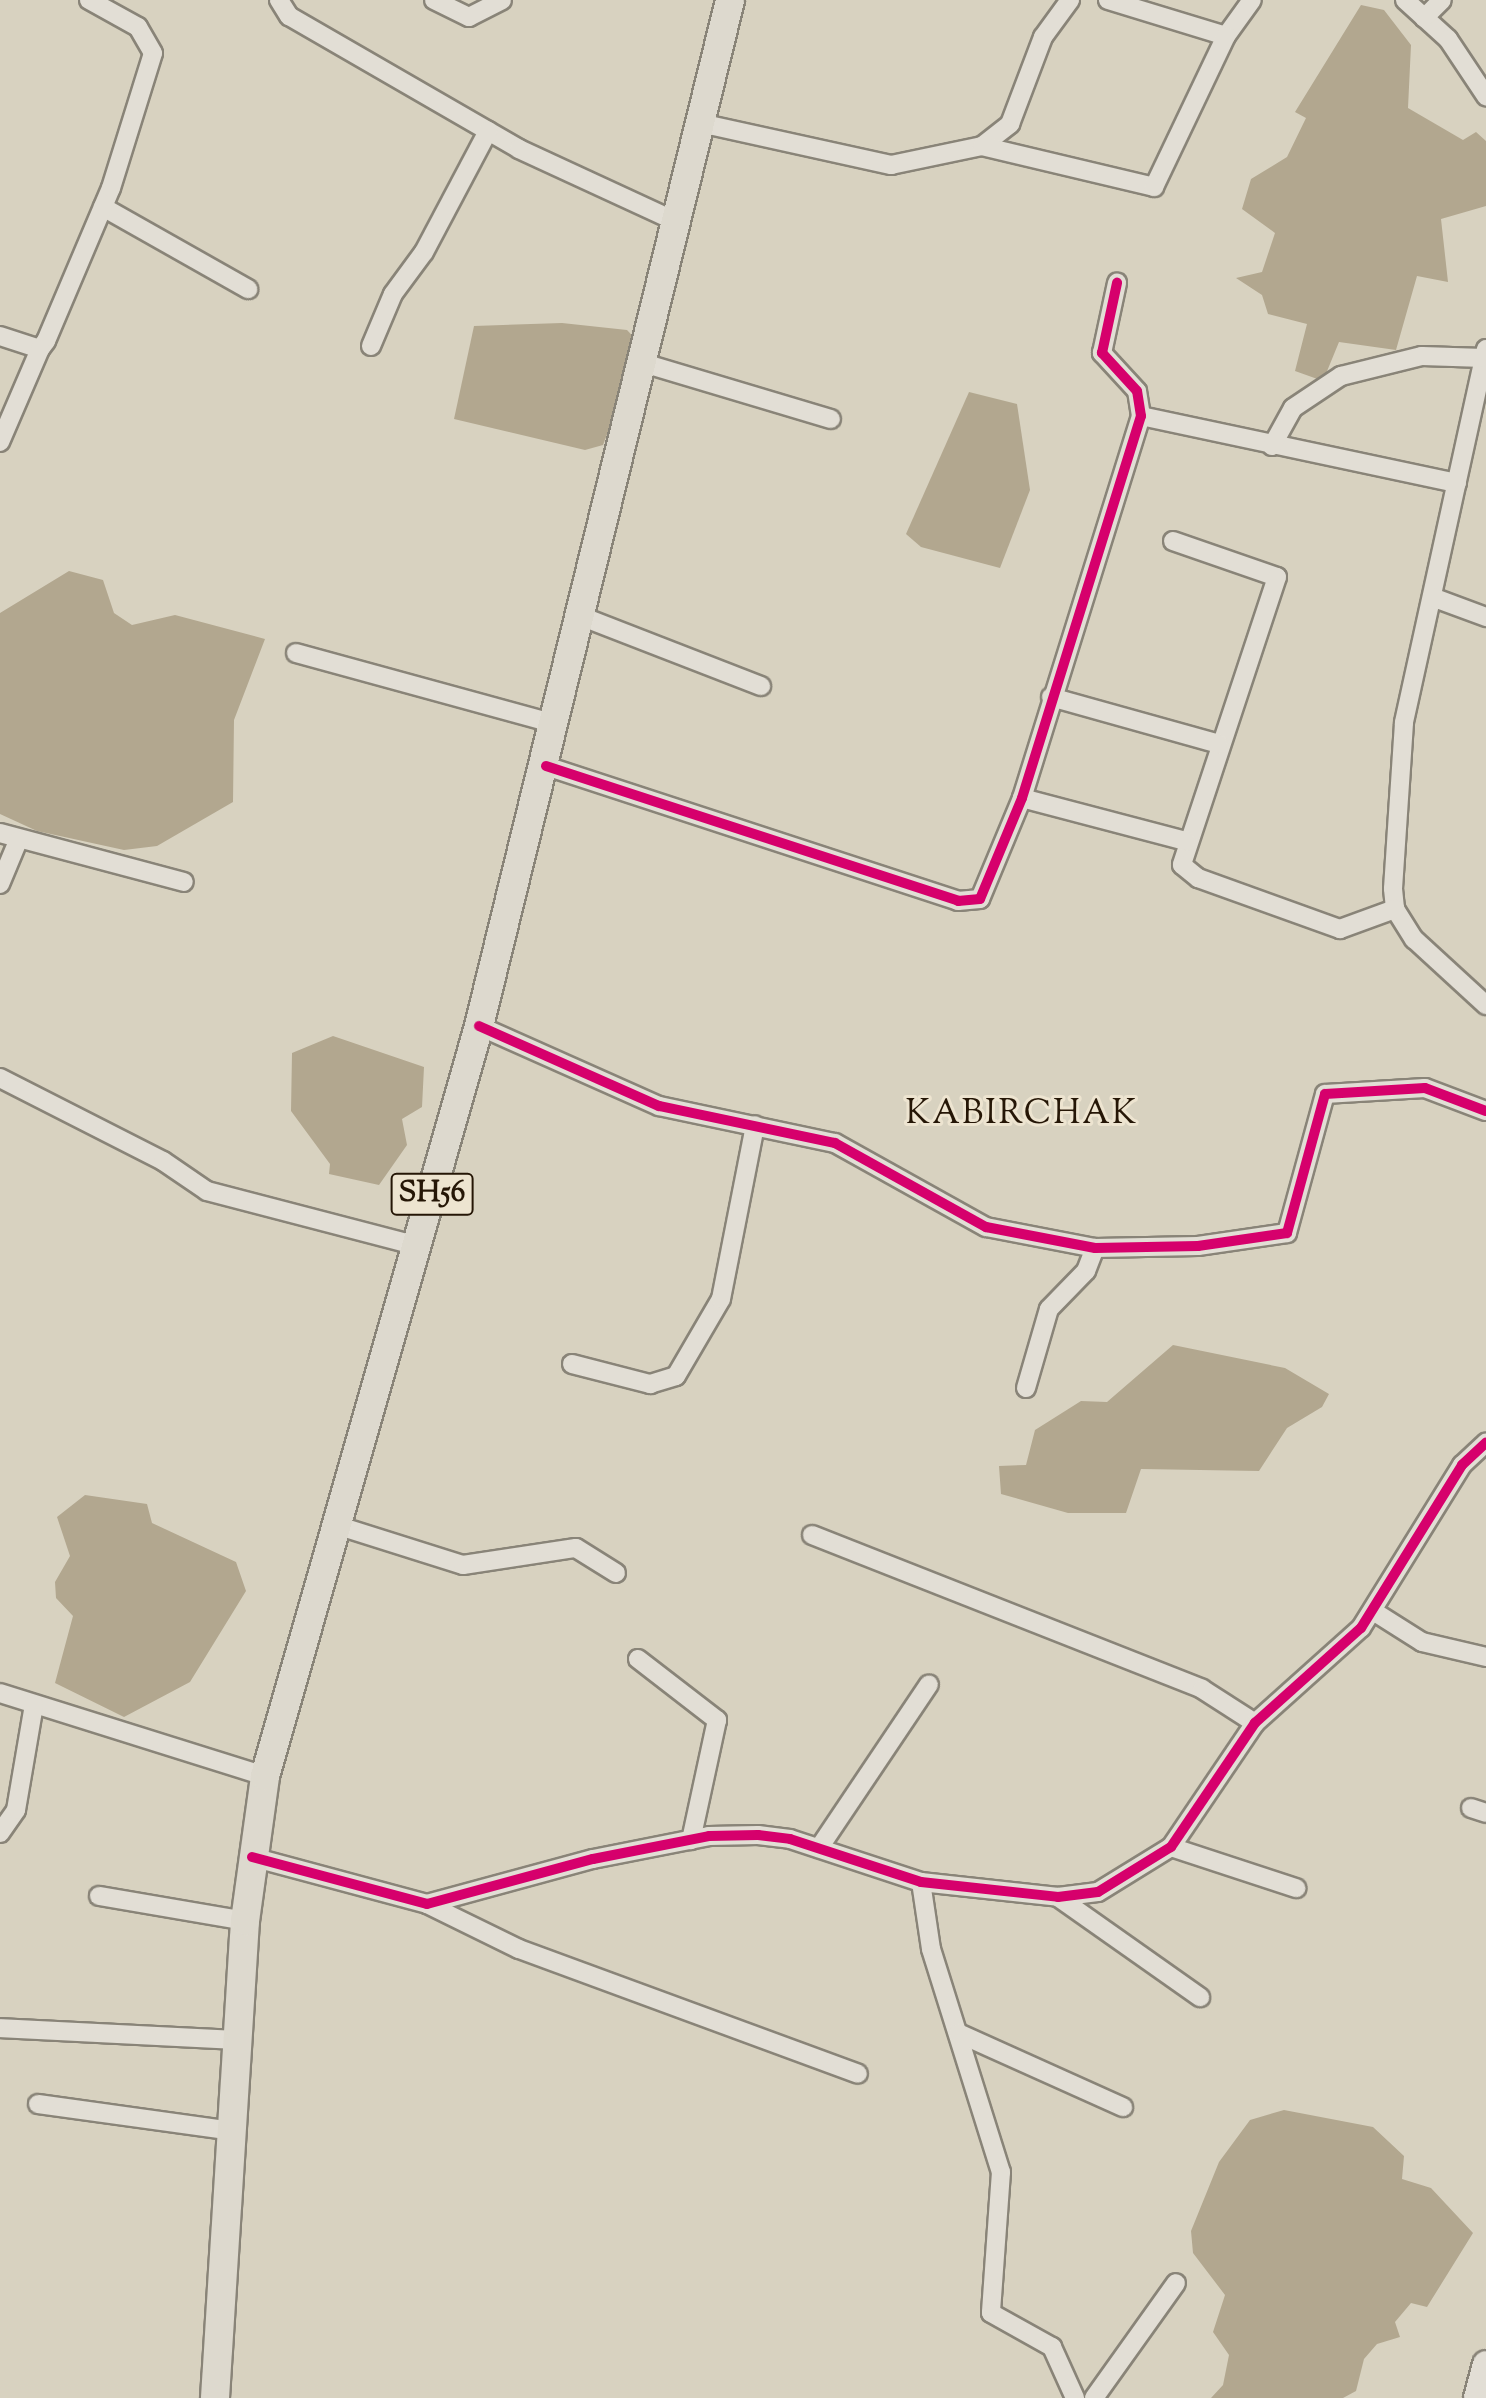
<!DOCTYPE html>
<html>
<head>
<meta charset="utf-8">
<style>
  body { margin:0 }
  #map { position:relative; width:1486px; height:2398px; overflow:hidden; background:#d8d2c0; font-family:"Sorts Mill Goudy",serif }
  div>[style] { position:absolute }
  .water>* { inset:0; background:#b2a78f }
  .roads { filter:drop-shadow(2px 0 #898478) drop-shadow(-2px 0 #898478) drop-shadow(0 2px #898478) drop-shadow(0 -2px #898478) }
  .street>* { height:18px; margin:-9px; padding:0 9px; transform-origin:9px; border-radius:9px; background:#e2ded5 }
  .secondary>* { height:26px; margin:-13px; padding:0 13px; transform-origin:13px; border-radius:13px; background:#e2ded5 }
  .primary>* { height:28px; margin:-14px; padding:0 14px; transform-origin:14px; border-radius:14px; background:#ddd9ce }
  .cycleway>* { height:10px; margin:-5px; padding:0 5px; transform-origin:5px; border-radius:5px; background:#d6006c }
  span { translate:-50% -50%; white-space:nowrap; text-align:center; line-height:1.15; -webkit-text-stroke:6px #ede4d0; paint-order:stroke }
  .shield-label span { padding:2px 6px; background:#ede4d0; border:2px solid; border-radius:6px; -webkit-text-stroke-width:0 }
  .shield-label { font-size:30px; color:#251606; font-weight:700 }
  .neighbourhood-label { font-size:34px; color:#251606; letter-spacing:2px }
</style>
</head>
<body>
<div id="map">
  <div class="water">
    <div style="clip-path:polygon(1361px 5px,1384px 10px,1411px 45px,1408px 108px,1463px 140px,1476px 132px,1486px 141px,1486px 206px,1441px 219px,1448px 282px,1417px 276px,1396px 350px,1339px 342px,1323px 381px,1295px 371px,1307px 324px,1268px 314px,1262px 295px,1236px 278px,1262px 272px,1275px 233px,1242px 209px,1251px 179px,1287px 157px,1306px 118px,1295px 112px)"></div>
    <div style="clip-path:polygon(562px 323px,627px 330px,641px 345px,603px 445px,585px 450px,454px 419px,474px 326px)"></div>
    <div style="clip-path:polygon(969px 392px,1017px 404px,1030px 490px,1000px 568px,921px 547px,906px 534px)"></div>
    <div style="clip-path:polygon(69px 571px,103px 580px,114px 613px,132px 625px,175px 615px,265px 639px,234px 720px,233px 802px,157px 846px,124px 850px,37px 831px,0 814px,0 613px)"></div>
    <div style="clip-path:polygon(333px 1036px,424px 1067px,422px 1107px,402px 1119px,407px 1145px,379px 1185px,329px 1174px,330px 1164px,291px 1111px,292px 1053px)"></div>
    <div style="clip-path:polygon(1173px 1345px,1285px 1368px,1329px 1394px,1322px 1407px,1287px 1428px,1259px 1471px,1141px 1469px,1126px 1513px,1068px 1513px,1001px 1494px,999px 1466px,1026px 1465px,1035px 1430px,1081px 1401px,1107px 1402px)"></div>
    <div style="clip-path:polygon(85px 1495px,147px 1504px,152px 1523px,236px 1562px,246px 1591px,190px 1682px,124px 1717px,55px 1683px,73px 1616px,56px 1598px,55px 1582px,70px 1556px,57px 1517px)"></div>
    <div style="clip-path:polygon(1284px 2110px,1373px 2127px,1404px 2156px,1402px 2179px,1431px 2188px,1473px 2233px,1427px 2307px,1411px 2303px,1395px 2322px,1400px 2337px,1377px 2344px,1364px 2359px,1356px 2391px,1343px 2398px,1211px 2398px,1223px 2385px,1229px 2355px,1213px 2332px,1225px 2295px,1193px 2253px,1191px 2231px,1219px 2162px,1250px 2120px)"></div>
  </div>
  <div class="roads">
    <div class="street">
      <div style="left:279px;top:0;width:19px;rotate:58deg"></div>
      <div style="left:289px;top:16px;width:266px;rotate:30deg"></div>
      <div style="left:519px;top:149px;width:172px;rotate:24.8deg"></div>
      <div style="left:434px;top:0;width:39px;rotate:26deg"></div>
      <div style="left:469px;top:17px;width:37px;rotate:-27deg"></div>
      <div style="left:1108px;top:0;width:123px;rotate:17deg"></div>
      <div style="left:1226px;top:36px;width:44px;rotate:-54.2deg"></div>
      <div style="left:1405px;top:0;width:58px;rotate:42.2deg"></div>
      <div style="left:1448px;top:39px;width:69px;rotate:56.3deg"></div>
      <div style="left:1424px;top:18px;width:25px;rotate:-45deg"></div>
      <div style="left:700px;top:123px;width:196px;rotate:12.4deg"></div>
      <div style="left:891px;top:165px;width:93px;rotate:-11.8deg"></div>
      <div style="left:982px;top:146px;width:36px;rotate:-38deg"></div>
      <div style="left:1010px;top:124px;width:93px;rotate:-69.2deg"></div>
      <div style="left:1043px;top:37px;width:46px;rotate:-53.9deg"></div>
      <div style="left:982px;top:146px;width:177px;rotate:13.4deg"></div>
      <div style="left:1154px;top:187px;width:167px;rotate:-64.5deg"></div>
      <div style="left:103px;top:207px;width:167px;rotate:29.5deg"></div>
      <div style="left:0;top:336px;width:42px;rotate:18deg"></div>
      <div style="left:40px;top:349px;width:10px;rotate:-53deg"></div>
      <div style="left:46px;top:341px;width:166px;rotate:-67deg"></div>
      <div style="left:111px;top:188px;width:141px;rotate:-72.7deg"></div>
      <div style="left:153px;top:53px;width:30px;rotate:-120deg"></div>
      <div style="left:138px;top:27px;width:56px;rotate:-151.1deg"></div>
      <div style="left:371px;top:346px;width:56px;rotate:-67.1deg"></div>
      <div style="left:393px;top:294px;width:52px;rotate:-53.6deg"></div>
      <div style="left:424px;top:252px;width:137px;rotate:-62.1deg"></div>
      <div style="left:1486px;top:349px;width:383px;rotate:102.4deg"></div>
      <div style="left:1404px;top:723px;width:166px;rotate:93.8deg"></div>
      <div style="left:1393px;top:889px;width:20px;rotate:84deg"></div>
      <div style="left:1395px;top:909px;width:36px;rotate:58deg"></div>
      <div style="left:1414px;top:939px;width:98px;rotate:42.5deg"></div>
      <div style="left:643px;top:363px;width:196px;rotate:16.6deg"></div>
      <div style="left:1141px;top:416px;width:323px;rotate:12deg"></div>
      <div style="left:0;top:442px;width:101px;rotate:-66.7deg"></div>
      <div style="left:1272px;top:446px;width:43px;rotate:-61.1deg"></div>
      <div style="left:1293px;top:408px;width:58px;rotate:-33.7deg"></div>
      <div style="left:1341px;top:376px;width:83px;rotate:-13.9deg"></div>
      <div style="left:1422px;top:356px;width:62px;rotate:1.8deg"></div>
      <div style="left:1173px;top:541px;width:110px;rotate:19.1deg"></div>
      <div style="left:1277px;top:577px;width:303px;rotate:108.3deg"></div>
      <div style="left:1182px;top:865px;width:21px;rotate:39deg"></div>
      <div style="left:1198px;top:878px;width:151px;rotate:19.8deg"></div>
      <div style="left:1340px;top:929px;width:59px;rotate:-20deg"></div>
      <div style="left:1432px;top:597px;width:58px;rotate:20.3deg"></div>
      <div style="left:583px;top:617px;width:191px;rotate:21.2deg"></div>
      <div style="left:296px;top:653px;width:270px;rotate:15.3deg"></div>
      <div style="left:1051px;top:697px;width:174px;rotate:15.6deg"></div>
      <div style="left:546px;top:766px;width:434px;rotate:18.1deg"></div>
      <div style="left:958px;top:901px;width:22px;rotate:-5deg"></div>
      <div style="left:980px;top:899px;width:109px;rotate:-67.4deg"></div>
      <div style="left:1022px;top:798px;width:400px;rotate:-72.7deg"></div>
      <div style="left:1141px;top:416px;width:25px;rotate:-99deg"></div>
      <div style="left:1137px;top:391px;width:52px;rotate:-132.6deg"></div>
      <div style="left:1102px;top:353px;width:72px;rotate:-77.9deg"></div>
      <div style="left:1022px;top:798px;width:170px;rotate:14.7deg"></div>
      <div style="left:0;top:833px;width:190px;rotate:14.9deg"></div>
      <div style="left:0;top:884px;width:47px;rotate:-67.3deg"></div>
      <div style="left:479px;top:1026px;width:197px;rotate:24deg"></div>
      <div style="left:659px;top:1106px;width:180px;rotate:11.9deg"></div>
      <div style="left:835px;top:1143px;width:173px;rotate:29.1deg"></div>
      <div style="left:986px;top:1227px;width:111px;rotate:10.9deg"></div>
      <div style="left:1095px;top:1248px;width:103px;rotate:-1.1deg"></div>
      <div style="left:1198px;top:1246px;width:90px;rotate:-8.3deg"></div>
      <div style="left:1287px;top:1233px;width:144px;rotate:-74.7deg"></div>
      <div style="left:1325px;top:1094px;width:100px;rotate:-3.4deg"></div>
      <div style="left:1425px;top:1088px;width:65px;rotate:20.7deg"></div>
      <div style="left:0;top:1078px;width:183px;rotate:27deg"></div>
      <div style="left:163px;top:1161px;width:53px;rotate:34.3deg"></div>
      <div style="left:207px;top:1191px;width:215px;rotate:14.6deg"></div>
      <div style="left:572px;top:1364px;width:81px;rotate:14.4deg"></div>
      <div style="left:650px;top:1384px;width:27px;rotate:-17deg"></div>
      <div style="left:676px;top:1376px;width:89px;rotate:-59.7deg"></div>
      <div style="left:721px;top:1299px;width:177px;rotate:-78.9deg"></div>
      <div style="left:1026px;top:1388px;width:82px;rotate:-73.8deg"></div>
      <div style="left:1049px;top:1309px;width:53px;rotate:-45.8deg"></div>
      <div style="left:1086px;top:1271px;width:25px;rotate:-69deg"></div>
      <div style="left:336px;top:1525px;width:133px;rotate:17.5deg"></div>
      <div style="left:463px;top:1565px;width:114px;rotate:-8.6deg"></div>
      <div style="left:576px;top:1548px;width:47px;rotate:32deg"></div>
      <div style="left:812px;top:1535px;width:419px;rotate:21.5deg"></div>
      <div style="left:1202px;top:1689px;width:63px;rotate:32.7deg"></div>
      <div style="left:1373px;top:1611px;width:58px;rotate:32.3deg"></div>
      <div style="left:1422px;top:1642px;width:66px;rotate:13.2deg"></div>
      <div style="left:638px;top:1659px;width:100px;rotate:37.7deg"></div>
      <div style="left:717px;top:1720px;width:123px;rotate:102.2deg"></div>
      <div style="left:0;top:1693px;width:278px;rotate:17.4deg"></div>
      <div style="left:1471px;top:1808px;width:16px;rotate:18deg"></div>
      <div style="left:0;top:1833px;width:28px;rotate:-55deg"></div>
      <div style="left:16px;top:1810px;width:107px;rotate:-80.3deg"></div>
      <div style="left:1171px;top:1847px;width:132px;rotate:18.2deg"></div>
      <div style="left:819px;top:1848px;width:197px;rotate:-56.1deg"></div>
      <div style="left:252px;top:1857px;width:181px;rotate:15deg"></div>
      <div style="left:427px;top:1904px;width:172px;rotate:-15.2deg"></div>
      <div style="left:593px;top:1859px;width:118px;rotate:-11.2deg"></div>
      <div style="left:709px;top:1836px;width:49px;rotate:-1.2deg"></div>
      <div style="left:758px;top:1835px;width:32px;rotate:7deg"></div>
      <div style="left:790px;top:1839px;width:138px;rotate:18.2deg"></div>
      <div style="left:921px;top:1882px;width:138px;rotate:6.2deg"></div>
      <div style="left:1058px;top:1897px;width:40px;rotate:-7.1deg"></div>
      <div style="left:1098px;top:1892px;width:86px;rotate:-31.7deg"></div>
      <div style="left:1171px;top:1847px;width:150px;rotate:-55.9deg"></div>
      <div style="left:1255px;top:1723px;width:142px;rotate:-41.9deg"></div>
      <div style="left:1361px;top:1628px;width:192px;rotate:-58.2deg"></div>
      <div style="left:1462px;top:1465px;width:33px;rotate:-43deg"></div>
      <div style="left:921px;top:1882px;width:68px;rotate:81.5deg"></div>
      <div style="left:931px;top:1949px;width:234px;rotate:72.6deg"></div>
      <div style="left:1001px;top:2172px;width:141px;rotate:94.1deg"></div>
      <div style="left:991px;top:2313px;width:70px;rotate:29.1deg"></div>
      <div style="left:1052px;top:2347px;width:56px;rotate:65.7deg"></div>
      <div style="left:99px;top:1896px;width:148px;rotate:9.7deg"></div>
      <div style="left:1058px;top:1897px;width:174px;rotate:35.2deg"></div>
      <div style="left:427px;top:1904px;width:102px;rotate:26.1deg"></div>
      <div style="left:519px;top:1949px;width:361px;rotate:20.2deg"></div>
      <div style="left:0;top:2028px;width:238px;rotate:2.9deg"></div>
      <div style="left:958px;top:2033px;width:181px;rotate:24.2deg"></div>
      <div style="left:38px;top:2104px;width:196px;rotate:7.9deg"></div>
      <div style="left:1094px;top:2398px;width:141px;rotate:-54.5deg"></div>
    </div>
    <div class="secondary">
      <div style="left:1477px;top:2398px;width:35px;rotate:-75deg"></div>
    </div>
    <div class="primary">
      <div style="left:215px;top:2398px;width:478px;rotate:-86.4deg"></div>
      <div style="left:245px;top:1921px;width:146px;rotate:-82.1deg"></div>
      <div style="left:265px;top:1776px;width:780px;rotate:-74.07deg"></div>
      <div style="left:479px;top:1026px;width:1056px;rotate:-76.25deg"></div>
    </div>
  </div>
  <div class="cycleway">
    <div style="left:546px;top:766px;width:434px;rotate:18.1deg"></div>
    <div style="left:958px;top:901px;width:22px;rotate:-5deg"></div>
    <div style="left:980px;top:899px;width:109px;rotate:-67.4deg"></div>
    <div style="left:1022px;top:798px;width:400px;rotate:-72.7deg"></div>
    <div style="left:1141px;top:416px;width:25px;rotate:-99deg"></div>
    <div style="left:1137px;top:391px;width:52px;rotate:-132.6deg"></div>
    <div style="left:1102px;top:353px;width:72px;rotate:-77.9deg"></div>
    <div style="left:479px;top:1026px;width:197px;rotate:24deg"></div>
    <div style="left:659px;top:1106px;width:180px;rotate:11.9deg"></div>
    <div style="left:835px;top:1143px;width:173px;rotate:29.1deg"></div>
    <div style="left:986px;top:1227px;width:111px;rotate:10.9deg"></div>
    <div style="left:1095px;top:1248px;width:103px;rotate:-1.1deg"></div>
    <div style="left:1198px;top:1246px;width:90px;rotate:-8.3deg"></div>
    <div style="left:1287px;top:1233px;width:144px;rotate:-74.7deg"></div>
    <div style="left:1325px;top:1094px;width:100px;rotate:-3.4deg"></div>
    <div style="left:1425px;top:1088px;width:65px;rotate:20.7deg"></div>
    <div style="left:252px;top:1857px;width:181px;rotate:15deg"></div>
    <div style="left:427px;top:1904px;width:172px;rotate:-15.2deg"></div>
    <div style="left:593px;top:1859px;width:118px;rotate:-11.2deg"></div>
    <div style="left:709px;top:1836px;width:49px;rotate:-1.2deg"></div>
    <div style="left:758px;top:1835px;width:32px;rotate:7deg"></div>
    <div style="left:790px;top:1839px;width:138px;rotate:18.2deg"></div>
    <div style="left:921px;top:1882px;width:138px;rotate:6.2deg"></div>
    <div style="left:1058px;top:1897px;width:40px;rotate:-7.1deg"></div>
    <div style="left:1098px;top:1892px;width:86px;rotate:-31.7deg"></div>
    <div style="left:1171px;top:1847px;width:150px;rotate:-55.9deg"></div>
    <div style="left:1255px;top:1723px;width:142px;rotate:-41.9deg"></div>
    <div style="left:1361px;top:1628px;width:192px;rotate:-58.2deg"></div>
    <div style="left:1462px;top:1465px;width:33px;rotate:-43deg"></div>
  </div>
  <div class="shield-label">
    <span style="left:432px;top:1194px">SH56</span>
  </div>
  <div class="neighbourhood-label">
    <span style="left:1022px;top:1115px">KABIRCHAK</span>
  </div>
</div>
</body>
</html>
